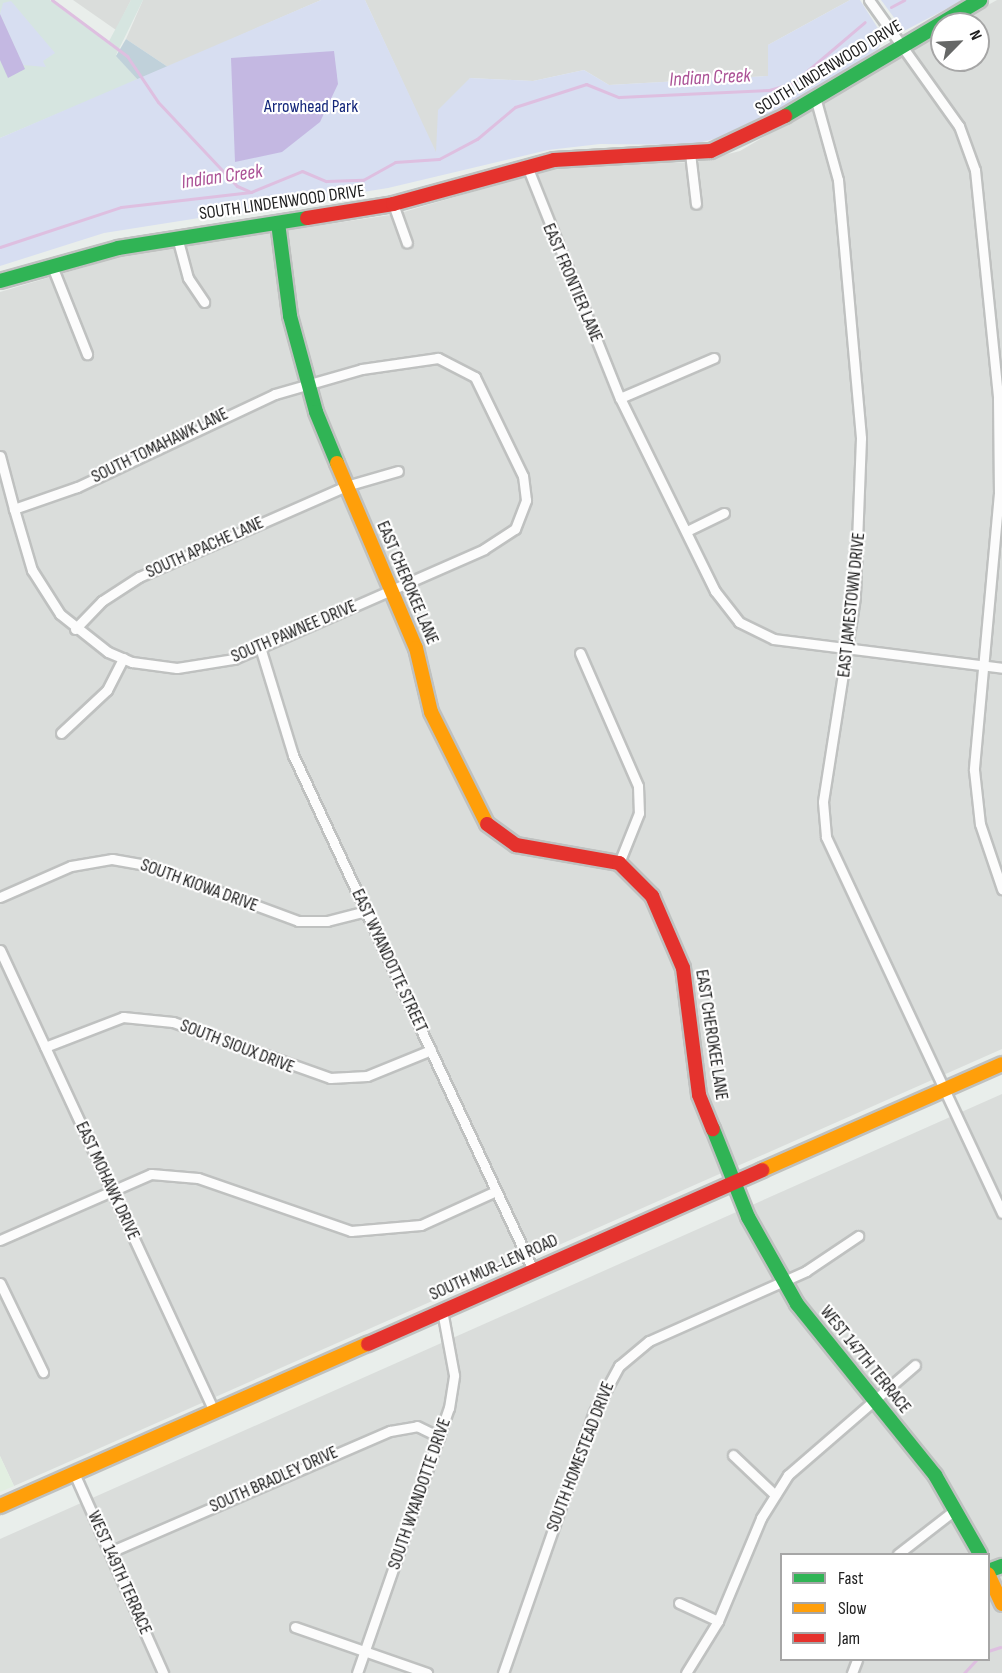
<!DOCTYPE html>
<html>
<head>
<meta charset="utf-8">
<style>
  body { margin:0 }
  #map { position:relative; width:1002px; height:1673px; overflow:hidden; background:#e9eeeb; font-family:"Sofia Sans Condensed",sans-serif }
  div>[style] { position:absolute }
  .residential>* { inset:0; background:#dadddb }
  .commercial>* { inset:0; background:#e2efe1 }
  .education>* { inset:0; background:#d6e5e0 }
  .forest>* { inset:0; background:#c0d1da }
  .park>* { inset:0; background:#d7def1 }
  .pitch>* { inset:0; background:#c4b8e2 }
  .stream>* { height:3px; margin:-1.5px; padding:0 1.5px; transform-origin:1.5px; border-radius:1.5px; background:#debfe0 }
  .roads { filter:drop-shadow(2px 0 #bfc1c0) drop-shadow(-2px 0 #bfc1c0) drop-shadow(0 2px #bfc1c0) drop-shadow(0 -2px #bfc1c0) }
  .street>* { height:9px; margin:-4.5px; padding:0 4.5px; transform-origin:4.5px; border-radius:4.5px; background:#fcfcfc }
  .fast>* { height:14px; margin:-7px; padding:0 7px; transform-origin:7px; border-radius:7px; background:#30b455 }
  .slow>* { height:14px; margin:-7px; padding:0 7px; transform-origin:7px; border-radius:7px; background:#ff9f0a }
  .jam>* { height:14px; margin:-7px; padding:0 7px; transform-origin:7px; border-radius:7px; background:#e5322d }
  span { translate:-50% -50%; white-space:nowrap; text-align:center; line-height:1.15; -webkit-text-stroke:4.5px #fff; paint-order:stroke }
  .street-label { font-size:18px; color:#202020 }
  .park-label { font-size:18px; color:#13267a }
  .water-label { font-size:20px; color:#ab5296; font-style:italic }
  .legend { position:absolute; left:780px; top:1553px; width:210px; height:108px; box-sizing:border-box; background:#fff; border:2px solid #a6a6a6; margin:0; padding:8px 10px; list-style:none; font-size:18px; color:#202020 }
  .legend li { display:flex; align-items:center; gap:12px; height:30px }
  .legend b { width:30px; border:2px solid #a6a6a6 }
  .north { position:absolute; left:930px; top:12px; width:60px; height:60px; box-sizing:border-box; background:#fff; border:2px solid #a6a6a6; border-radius:50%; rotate:66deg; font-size:16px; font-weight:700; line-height:24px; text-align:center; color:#202020 }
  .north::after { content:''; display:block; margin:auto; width:21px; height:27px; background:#666867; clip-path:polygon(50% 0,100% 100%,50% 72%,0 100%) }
</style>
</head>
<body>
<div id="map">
  <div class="residential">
    <div style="clip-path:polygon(73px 0,131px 0,116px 30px)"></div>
    <div style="clip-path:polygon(143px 0,321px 0,168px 67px,126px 39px)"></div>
    <div style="clip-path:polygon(365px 0,850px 0,768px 45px,769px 76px,609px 85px,584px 70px,533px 81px,470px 78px,436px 154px)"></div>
    <div style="clip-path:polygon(997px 0,1002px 0,1002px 1049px,14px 1486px,0 1456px,0 292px,132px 253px,397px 214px,553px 168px,625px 160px,692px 163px,740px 151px,942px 31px,942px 60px,978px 60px,978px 24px,954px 24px)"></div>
    <div style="clip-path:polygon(evenodd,1002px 1094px,1002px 1673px,0 1673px,0 1539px,1002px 1094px,782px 1554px,988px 1554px,988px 1660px,782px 1660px,782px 1554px)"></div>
  </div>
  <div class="commercial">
    <div style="clip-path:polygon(0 1456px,14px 1486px,0 1492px)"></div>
  </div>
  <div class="education">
    <div style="clip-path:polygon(0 0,50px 0,108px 43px,131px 0,143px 0,116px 55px,138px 80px,0 138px)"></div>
  </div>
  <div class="forest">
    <div style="clip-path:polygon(126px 39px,168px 67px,138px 80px,116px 56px)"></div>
  </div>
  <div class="park">
    <div style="clip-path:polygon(321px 0,365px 0,436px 152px,438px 110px,470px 78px,533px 81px,584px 70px,609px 85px,768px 76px,768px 45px,850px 0,860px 0,884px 38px,878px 49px,789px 106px,730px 135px,690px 145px,600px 144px,548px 150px,388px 188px,104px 233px,0 266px,0 138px)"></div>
    <div style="clip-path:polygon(881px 0,963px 0,904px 31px)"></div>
    <div style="clip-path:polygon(11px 1px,55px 53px,43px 61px,46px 67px,23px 65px,0 14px,3px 3px)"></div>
  </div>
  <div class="pitch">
    <div style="clip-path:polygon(0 14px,25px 69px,8px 78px,0 60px)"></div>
    <div style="clip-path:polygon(334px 51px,338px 84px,320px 122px,282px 152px,235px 162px,231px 58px)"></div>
  </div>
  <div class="stream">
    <div style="left:52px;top:0;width:94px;rotate:36.7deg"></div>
    <div style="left:127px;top:56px;width:55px;rotate:56deg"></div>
    <div style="left:158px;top:102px;width:115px;rotate:46.8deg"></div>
    <div style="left:237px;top:186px;width:13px;rotate:23deg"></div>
    <div style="left:891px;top:7px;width:15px;rotate:-28deg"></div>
    <div style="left:0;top:247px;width:127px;rotate:-18.3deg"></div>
    <div style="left:121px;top:207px;width:131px;rotate:-6.6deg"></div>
    <div style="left:251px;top:192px;width:55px;rotate:-22.4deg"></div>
    <div style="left:302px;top:171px;width:26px;rotate:23deg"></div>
    <div style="left:326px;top:181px;width:37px;rotate:-2deg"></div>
    <div style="left:363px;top:180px;width:37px;rotate:-29deg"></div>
    <div style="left:395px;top:162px;width:44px;rotate:-3.9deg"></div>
    <div style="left:439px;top:159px;width:43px;rotate:-27.8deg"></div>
    <div style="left:477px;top:139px;width:50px;rotate:-40.1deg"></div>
    <div style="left:515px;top:107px;width:75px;rotate:-17.9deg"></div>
    <div style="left:586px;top:84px;width:35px;rotate:22deg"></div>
    <div style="left:619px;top:97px;width:150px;rotate:-2.7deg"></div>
    <div style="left:769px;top:90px;width:25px;rotate:-16deg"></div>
    <div style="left:793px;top:83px;width:94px;rotate:-40.3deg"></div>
    <div style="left:988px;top:1651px;width:13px;rotate:-18deg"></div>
    <div style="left:964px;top:1673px;width:18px;rotate:-47deg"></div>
  </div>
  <div class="roads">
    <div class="street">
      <div style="left:869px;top:0;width:155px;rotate:54.5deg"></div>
      <div style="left:959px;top:126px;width:47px;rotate:70deg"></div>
      <div style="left:975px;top:170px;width:229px;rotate:84.2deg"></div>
      <div style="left:998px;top:398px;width:95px;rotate:89.4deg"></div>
      <div style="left:999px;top:493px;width:278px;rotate:95.2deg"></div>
      <div style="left:974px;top:770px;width:54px;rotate:83.7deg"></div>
      <div style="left:980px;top:824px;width:69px;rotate:71.3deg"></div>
      <div style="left:815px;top:97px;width:86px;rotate:74.5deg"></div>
      <div style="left:838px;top:180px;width:259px;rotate:84.9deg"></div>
      <div style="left:861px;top:438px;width:159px;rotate:92.2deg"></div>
      <div style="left:855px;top:597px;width:207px;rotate:98.9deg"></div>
      <div style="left:823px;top:802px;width:35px;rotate:85deg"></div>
      <div style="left:826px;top:837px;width:415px;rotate:64.9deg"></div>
      <div style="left:690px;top:153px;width:51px;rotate:83.3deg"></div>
      <div style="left:527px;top:166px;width:250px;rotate:68.2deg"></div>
      <div style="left:620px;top:398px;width:215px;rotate:63.8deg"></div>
      <div style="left:715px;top:591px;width:39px;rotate:52deg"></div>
      <div style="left:739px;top:622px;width:39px;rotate:26deg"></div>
      <div style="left:774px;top:639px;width:230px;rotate:7.2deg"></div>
      <div style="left:393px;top:204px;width:41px;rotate:70.3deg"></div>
      <div style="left:177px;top:237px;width:42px;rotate:75deg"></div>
      <div style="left:188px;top:278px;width:29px;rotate:56deg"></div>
      <div style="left:52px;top:266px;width:95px;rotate:68.3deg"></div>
      <div style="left:620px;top:398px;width:102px;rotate:-23.1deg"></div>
      <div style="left:0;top:456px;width:55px;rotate:75.2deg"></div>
      <div style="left:14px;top:509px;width:64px;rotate:73.6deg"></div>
      <div style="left:32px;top:570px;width:52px;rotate:57.5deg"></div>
      <div style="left:60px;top:614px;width:61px;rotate:38.4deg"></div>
      <div style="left:108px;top:652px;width:26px;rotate:23deg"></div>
      <div style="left:132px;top:662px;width:45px;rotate:7.6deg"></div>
      <div style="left:177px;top:668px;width:58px;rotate:-9deg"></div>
      <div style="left:234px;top:659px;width:273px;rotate:-23.7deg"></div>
      <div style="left:484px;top:549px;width:37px;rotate:-33deg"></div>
      <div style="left:515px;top:529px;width:31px;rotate:-69deg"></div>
      <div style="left:526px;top:500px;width:24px;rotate:-97deg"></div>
      <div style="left:523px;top:476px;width:110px;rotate:-115.9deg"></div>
      <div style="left:475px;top:377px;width:42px;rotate:-152.8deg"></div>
      <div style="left:438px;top:358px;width:77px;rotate:171.8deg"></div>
      <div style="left:362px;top:369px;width:91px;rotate:164deg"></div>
      <div style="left:275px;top:394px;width:219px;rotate:154.8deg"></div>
      <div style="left:77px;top:487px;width:67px;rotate:160.8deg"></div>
      <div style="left:689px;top:530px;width:39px;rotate:-26deg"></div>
      <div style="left:75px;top:629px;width:39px;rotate:-46deg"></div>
      <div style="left:102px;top:601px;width:44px;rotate:-33deg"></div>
      <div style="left:139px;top:577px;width:226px;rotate:-23.7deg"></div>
      <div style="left:346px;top:486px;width:54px;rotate:-16.1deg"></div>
      <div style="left:260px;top:647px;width:113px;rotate:73deg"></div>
      <div style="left:293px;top:755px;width:568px;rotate:65.01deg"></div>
      <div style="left:580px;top:653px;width:145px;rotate:66.4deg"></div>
      <div style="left:638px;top:786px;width:27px;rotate:88deg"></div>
      <div style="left:639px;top:813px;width:54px;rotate:111.8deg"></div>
      <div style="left:61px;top:733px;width:63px;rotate:-43.1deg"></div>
      <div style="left:107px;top:690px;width:36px;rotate:-63deg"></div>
      <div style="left:0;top:897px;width:77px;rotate:-23.6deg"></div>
      <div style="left:71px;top:866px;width:42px;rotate:-9.7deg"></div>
      <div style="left:112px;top:859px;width:36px;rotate:10deg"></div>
      <div style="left:147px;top:865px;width:161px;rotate:20.3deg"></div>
      <div style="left:298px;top:921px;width:29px"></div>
      <div style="left:327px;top:921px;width:40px;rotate:-14.4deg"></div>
      <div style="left:0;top:950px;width:508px;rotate:65.1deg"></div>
      <div style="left:45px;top:1047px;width:84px;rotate:-21deg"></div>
      <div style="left:123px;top:1017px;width:50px;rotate:5.7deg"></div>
      <div style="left:173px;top:1022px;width:167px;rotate:19.6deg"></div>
      <div style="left:330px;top:1078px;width:37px;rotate:-3deg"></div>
      <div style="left:367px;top:1076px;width:69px;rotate:-22.1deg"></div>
      <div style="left:0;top:1240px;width:165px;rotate:-23.6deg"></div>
      <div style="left:151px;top:1174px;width:47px;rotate:4.9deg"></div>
      <div style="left:198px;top:1178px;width:162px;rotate:19.1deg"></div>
      <div style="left:351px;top:1231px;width:70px;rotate:-4.9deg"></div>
      <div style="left:421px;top:1225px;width:82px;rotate:-24.4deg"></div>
      <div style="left:0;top:1283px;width:99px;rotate:64.2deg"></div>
      <div style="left:733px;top:1455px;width:58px;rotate:43.6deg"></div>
      <div style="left:74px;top:1473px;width:219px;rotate:66deg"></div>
      <div style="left:110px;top:1552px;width:305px;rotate:-23.4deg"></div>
      <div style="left:390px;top:1431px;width:27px;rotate:-10deg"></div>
      <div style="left:417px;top:1426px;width:25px;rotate:26deg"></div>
      <div style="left:898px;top:1554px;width:73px;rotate:-37.8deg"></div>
      <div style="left:679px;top:1603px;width:43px;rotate:24.8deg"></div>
      <div style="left:295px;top:1627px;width:140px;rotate:19.2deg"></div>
      <div style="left:357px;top:1673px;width:281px;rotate:-70.9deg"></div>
      <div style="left:449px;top:1408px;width:33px;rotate:-81deg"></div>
      <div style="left:454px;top:1375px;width:66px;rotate:-100.5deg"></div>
      <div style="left:503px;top:1673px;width:274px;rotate:-70.8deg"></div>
      <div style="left:593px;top:1414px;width:55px;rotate:-61.6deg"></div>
      <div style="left:619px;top:1366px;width:39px;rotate:-40deg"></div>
      <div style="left:649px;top:1341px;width:172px;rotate:-24deg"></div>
      <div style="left:806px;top:1271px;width:63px;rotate:-33.9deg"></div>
      <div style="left:686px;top:1673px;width:61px;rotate:-58.4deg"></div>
      <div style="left:718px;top:1621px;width:112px;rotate:-67.3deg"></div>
      <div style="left:761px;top:1518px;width:51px;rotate:-57.9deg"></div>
      <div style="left:788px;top:1475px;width:168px;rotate:-40.9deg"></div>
      <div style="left:852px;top:1673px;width:14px;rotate:-69deg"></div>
    </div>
    <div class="fast">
      <div style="left:785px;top:116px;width:227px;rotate:-30.7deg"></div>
      <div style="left:278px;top:223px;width:94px;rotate:82.6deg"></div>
      <div style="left:290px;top:316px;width:99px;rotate:74.8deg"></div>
      <div style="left:316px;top:412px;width:55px;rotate:67.6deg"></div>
      <div style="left:0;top:281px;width:123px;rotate:-15.6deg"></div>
      <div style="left:118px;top:248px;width:191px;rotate:-9deg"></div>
      <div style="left:713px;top:1129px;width:95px;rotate:68.3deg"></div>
      <div style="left:748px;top:1217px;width:100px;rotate:60.6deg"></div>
      <div style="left:797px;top:1304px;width:220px;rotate:51.1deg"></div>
      <div style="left:935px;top:1475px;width:91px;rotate:60.3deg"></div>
      <div style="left:988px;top:1571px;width:15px;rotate:-20deg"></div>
    </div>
    <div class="slow">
      <div style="left:337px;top:463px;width:201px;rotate:66.9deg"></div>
      <div style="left:416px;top:648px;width:66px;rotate:76.8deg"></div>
      <div style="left:431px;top:712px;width:125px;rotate:63.4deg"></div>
      <div style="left:762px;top:1170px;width:262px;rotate:-23.8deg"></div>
      <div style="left:0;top:1506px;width:402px;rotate:-23.8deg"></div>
      <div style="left:988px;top:1574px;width:33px;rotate:65deg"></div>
    </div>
    <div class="jam">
      <div style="left:307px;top:218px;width:87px;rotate:-9.2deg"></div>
      <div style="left:393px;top:204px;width:167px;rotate:-15.3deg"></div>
      <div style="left:554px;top:160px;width:157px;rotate:-3.3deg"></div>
      <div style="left:711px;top:151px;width:82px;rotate:-25.3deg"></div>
      <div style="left:487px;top:824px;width:36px;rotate:36deg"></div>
      <div style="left:516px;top:845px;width:105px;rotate:9.9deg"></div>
      <div style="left:619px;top:863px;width:47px;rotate:45deg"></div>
      <div style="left:652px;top:896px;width:78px;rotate:66.7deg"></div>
      <div style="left:683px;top:968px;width:128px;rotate:82.8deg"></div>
      <div style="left:699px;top:1095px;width:37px;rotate:68deg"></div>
      <div style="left:368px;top:1344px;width:431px;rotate:-23.8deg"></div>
    </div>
  </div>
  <div class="street-label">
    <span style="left:829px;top:68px;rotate:-31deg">SOUTH LINDENWOOD DRIVE</span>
    <span style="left:282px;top:203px;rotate:-8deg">SOUTH LINDENWOOD DRIVE</span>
    <span style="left:572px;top:283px;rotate:67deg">EAST FRONTIER LANE</span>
    <span style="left:160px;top:446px;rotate:-26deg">SOUTH TOMAHAWK LANE</span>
    <span style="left:205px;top:548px;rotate:-24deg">SOUTH APACHE LANE</span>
    <span style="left:407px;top:583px;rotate:67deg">EAST CHEROKEE LANE</span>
    <span style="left:852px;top:605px;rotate:-84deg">EAST JAMESTOWN DRIVE</span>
    <span style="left:294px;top:632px;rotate:-23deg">SOUTH PAWNEE DRIVE</span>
    <span style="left:199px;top:886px;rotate:20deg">SOUTH KIOWA DRIVE</span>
    <span style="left:389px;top:961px;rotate:65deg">EAST WYANDOTTE STREET</span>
    <span style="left:711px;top:1035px;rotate:81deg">EAST CHEROKEE LANE</span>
    <span style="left:237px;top:1047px;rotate:21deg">SOUTH SIOUX DRIVE</span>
    <span style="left:107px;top:1181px;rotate:65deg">EAST MOHAWK DRIVE</span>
    <span style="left:494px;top:1268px;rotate:-24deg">SOUTH MUR-LEN ROAD</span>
    <span style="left:865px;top:1360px;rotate:51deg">WEST 147TH TERRACE</span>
    <span style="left:581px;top:1457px;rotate:-69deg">SOUTH HOMESTEAD DRIVE</span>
    <span style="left:274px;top:1480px;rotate:-24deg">SOUTH BRADLEY DRIVE</span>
    <span style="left:420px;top:1494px;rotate:-71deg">SOUTH WYANDOTTE DRIVE</span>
    <span style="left:119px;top:1573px;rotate:66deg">WEST 149TH TERRACE</span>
  </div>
  <div class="park-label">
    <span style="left:311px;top:107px">Arrowhead Park</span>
  </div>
  <div class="water-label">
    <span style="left:710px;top:78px;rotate:-3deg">Indian Creek</span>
    <span style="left:222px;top:177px;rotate:-8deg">Indian Creek</span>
  </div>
  <ul class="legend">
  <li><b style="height:8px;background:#30b455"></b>Fast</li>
  <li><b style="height:8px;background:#ff9f0a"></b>Slow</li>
  <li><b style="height:8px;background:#e5322d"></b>Jam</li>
  </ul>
  <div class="north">N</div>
</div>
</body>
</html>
